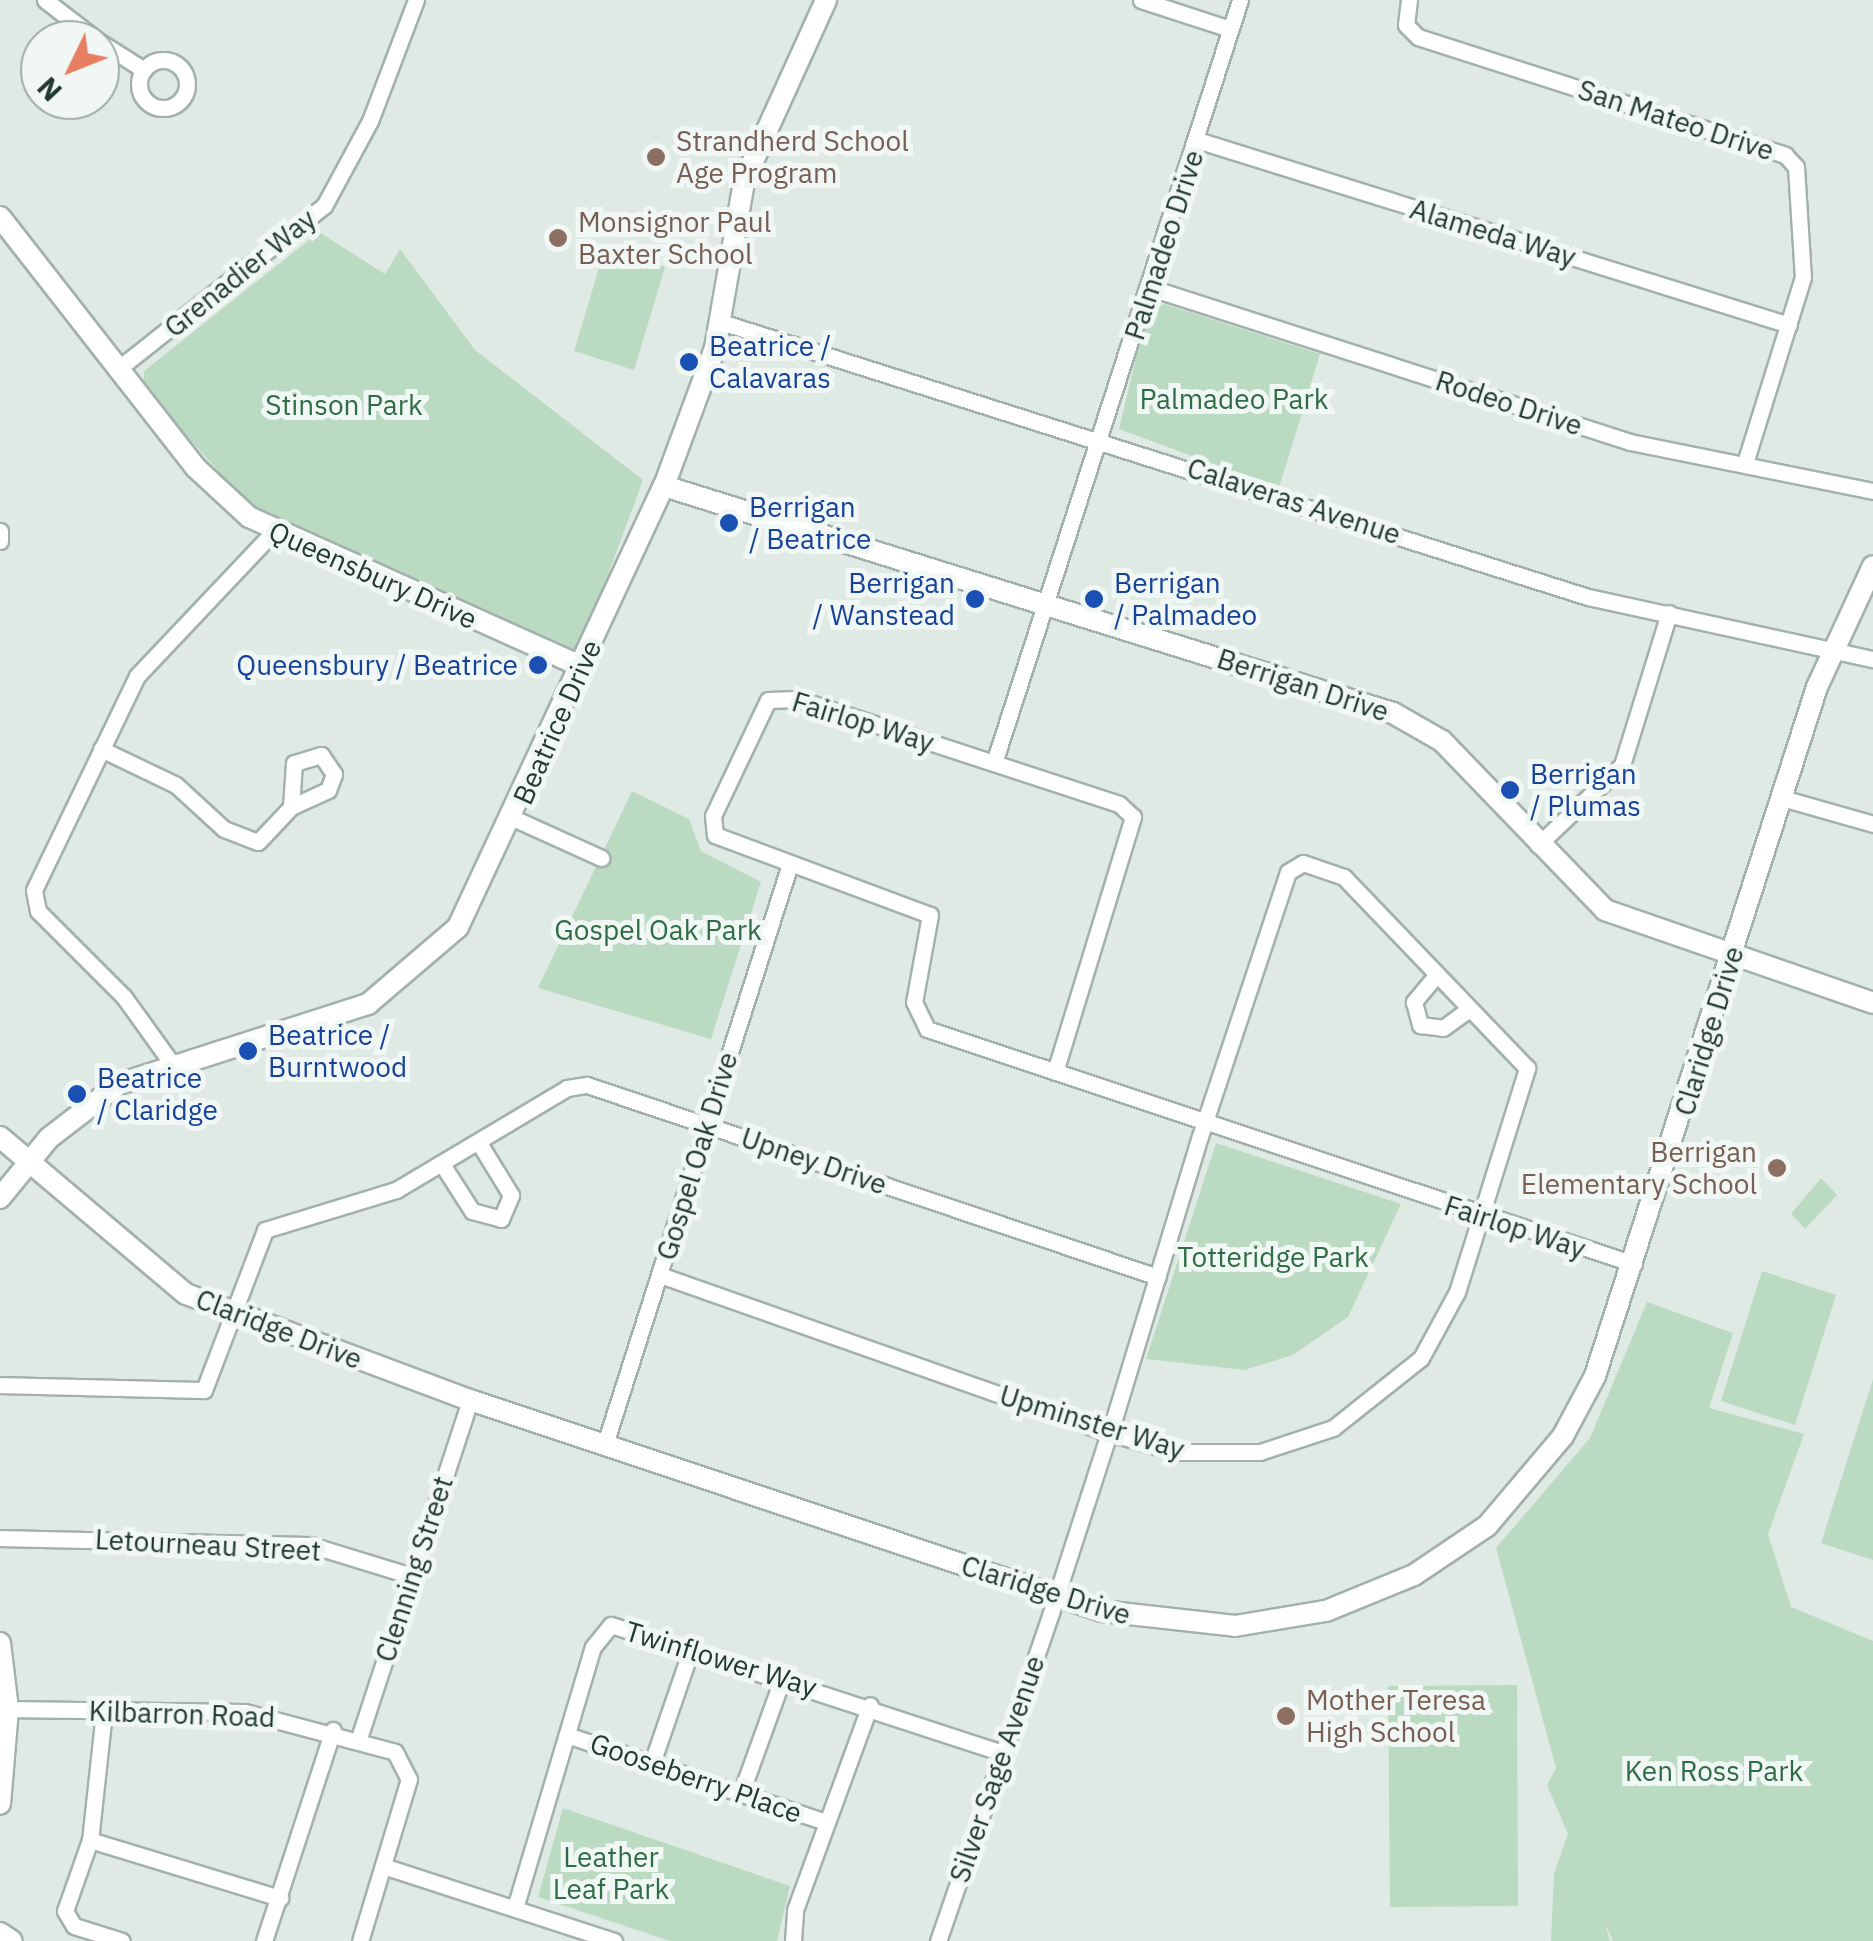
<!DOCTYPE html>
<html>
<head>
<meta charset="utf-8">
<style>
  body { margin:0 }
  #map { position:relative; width:1873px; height:1941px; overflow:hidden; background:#e0eae5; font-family:"IBM Plex Sans",sans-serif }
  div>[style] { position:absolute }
  .green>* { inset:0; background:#bbdac2 }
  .roads { filter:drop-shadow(2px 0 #a3b1ac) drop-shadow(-2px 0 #a3b1ac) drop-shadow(0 2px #a3b1ac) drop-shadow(0 -2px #a3b1ac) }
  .minor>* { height:15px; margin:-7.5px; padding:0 7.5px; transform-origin:7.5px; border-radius:7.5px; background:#fff }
  .minor>.ring { margin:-7.5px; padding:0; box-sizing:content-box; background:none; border:15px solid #fff; border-radius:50% }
  .tertiary>* { height:20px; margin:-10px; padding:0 10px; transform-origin:10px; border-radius:10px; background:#fff }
  .dots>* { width:28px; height:28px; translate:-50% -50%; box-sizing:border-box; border:5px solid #f0f7f4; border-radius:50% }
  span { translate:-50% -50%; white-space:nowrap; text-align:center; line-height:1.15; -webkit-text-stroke:10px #f0f7f4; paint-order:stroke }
  .street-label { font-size:28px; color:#223932 }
  .education-label { font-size:28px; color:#785e54 }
  .left { translate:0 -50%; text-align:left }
  .right { translate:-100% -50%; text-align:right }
  .transit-label { font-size:28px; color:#164399 }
  .park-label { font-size:28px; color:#2f6d46 }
  .north { position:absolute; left:20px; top:20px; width:100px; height:100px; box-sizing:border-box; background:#f0f7f4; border:2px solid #9eaba6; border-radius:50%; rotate:227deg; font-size:28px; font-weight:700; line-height:40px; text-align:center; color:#223932 }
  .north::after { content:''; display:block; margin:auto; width:35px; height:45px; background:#e87e61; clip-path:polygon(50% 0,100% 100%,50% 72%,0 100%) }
</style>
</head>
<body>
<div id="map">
  <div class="green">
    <div style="clip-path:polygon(319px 232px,385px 274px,400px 249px,475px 350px,643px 480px,579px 653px,334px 554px,252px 508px,144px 389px,144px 371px)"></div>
    <div style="clip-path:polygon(605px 248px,665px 267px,634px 370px,574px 351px)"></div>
    <div style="clip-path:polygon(1164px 304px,1320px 354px,1279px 488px,1119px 429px,1147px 312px)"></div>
    <div style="clip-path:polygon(632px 791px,689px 819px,701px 851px,761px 882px,711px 1039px,538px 988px)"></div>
    <div style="clip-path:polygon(1216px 1143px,1401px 1204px,1348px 1317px,1293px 1355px,1244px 1370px,1146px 1359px)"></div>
    <div style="clip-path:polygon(1821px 1178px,1837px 1195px,1805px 1229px,1791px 1214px)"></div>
    <div style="clip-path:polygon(1762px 1271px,1836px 1295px,1795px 1425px,1721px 1401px)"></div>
    <div style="clip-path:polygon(1647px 1302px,1733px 1333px,1709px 1408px,1804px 1434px,1768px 1534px,1791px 1607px,1873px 1641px,1873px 1941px,1613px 1941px,1605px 1923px,1610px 1941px,1551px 1941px,1554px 1873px,1568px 1834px,1547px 1785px,1556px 1768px,1496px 1548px,1590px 1438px)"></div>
    <div style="clip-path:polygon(1873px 1379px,1873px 1560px,1821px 1543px)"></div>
    <div style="clip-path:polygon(1517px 1685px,1518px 1906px,1390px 1907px,1388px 1686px)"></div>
    <div style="clip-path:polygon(563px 1808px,790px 1886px,777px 1941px,670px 1941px,538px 1897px)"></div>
  </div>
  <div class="roads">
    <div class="minor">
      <div style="left:45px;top:0;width:66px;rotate:37.6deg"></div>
      <div style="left:1141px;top:0;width:94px;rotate:18deg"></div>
      <div style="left:1409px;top:0;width:25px;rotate:97deg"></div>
      <div style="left:1406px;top:25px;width:17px;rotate:45deg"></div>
      <div style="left:1418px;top:37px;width:386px;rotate:17.8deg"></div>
      <div style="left:1785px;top:155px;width:16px;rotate:47deg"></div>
      <div style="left:1796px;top:167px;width:110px;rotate:86.4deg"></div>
      <div style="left:1803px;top:277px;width:192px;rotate:107.3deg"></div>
      <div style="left:100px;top:42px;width:52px;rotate:32.5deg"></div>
      <div class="ring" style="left:139px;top:60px;width:33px;height:33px"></div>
      <div style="left:1197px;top:140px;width:620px;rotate:17.35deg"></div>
      <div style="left:1151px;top:288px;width:503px;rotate:17.82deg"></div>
      <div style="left:1630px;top:442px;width:248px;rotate:11.4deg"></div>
      <div style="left:721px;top:322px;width:910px;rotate:17.6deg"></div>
      <div style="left:1588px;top:597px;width:292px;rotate:12.3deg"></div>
      <div style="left:118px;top:369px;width:263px;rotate:-38.4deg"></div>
      <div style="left:324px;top:206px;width:97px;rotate:-61.6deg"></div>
      <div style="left:370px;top:121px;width:129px;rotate:-69.2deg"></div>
      <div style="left:0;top:531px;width:10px;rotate:90deg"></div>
      <div style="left:101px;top:749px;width:83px;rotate:25.6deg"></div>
      <div style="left:176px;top:785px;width:65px;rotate:42.5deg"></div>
      <div style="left:224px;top:829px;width:36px;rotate:21deg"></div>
      <div style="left:258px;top:842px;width:48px;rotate:-46.7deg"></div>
      <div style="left:291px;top:807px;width:41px;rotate:-24.7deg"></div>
      <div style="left:328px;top:790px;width:17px;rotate:-69deg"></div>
      <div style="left:334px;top:774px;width:23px;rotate:-124deg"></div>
      <div style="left:321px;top:755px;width:28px;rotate:163deg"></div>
      <div style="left:294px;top:763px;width:44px;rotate:93.9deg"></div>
      <div style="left:994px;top:763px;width:802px;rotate:-72.13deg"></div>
      <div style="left:1782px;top:798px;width:95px;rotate:15.9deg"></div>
      <div style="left:513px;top:818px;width:97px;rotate:24.4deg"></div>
      <div style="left:1538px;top:845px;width:116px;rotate:-43.6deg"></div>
      <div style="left:1622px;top:765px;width:159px;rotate:-72.8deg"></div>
      <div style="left:1433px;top:979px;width:30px;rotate:130deg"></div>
      <div style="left:1414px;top:1002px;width:24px;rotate:75deg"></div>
      <div style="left:1420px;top:1025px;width:23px;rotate:7deg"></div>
      <div style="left:1443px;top:1028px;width:27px;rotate:-36deg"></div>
      <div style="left:170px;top:1061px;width:79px;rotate:-125.7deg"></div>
      <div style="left:124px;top:997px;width:122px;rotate:-135deg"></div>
      <div style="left:38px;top:911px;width:21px;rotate:-101deg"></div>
      <div style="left:34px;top:890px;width:237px;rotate:-64.3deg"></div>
      <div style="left:137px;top:676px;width:197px;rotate:-46.6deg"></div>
      <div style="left:1055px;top:1072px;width:267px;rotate:-73deg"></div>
      <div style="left:1133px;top:817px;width:19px;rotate:-137deg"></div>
      <div style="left:1119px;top:804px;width:339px;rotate:-161.9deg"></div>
      <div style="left:797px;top:699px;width:29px;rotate:178deg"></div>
      <div style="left:768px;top:700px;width:128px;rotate:115.4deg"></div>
      <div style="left:713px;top:816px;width:19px;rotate:84deg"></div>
      <div style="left:715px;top:835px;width:229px;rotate:20.4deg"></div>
      <div style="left:930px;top:915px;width:88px;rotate:100.4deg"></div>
      <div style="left:914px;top:1002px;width:30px;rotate:64deg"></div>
      <div style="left:927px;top:1029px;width:745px;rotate:18.39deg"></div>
      <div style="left:442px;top:1164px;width:56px;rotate:57.4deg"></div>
      <div style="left:472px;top:1211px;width:30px;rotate:15deg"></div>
      <div style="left:501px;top:1219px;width:26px;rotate:-67deg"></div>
      <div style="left:511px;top:1195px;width:61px;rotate:-121.6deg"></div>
      <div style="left:660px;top:1275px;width:476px;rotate:19.4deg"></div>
      <div style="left:1109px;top:1433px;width:70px;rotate:15.8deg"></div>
      <div style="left:1176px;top:1452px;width:84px"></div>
      <div style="left:1260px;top:1452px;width:77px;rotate:-18.2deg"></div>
      <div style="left:1333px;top:1428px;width:112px;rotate:-38.5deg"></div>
      <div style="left:1421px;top:1358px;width:75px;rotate:-61.4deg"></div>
      <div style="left:1457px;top:1292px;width:235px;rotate:-72.6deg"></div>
      <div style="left:1527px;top:1068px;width:265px;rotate:-133.8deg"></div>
      <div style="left:1344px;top:877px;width:43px;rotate:-161.1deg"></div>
      <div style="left:1303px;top:863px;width:17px;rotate:149deg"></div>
      <div style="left:1288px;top:872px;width:278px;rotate:108.4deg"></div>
      <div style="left:1200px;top:1136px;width:296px;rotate:106.9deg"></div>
      <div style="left:1114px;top:1419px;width:15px;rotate:110deg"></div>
      <div style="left:1109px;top:1433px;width:189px;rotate:107.9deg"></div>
      <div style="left:1051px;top:1613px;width:347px;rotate:109deg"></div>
      <div style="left:0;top:1385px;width:204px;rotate:1.4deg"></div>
      <div style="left:204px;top:1390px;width:171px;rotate:-69.1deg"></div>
      <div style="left:265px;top:1230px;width:137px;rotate:-17deg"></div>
      <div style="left:396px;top:1190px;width:199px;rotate:-30.8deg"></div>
      <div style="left:567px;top:1088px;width:20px;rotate:-9deg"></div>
      <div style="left:587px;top:1085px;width:602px;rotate:18.59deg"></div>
      <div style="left:605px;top:1444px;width:606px;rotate:-72.31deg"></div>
      <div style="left:0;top:1538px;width:311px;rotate:1.3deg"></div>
      <div style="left:311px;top:1545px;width:106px;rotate:17.1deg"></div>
      <div style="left:1px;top:1709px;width:244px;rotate:0.7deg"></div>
      <div style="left:245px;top:1712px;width:155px;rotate:14.9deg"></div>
      <div style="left:395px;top:1752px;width:30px;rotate:63deg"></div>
      <div style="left:409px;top:1779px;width:169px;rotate:106.8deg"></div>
      <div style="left:104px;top:1712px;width:129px;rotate:96.2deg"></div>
      <div style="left:90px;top:1840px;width:75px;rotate:109.4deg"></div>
      <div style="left:65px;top:1911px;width:17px;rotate:59deg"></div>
      <div style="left:74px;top:1926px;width:50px;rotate:17.4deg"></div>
      <div style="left:567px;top:1735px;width:272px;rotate:18.6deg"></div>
      <div style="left:359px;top:1738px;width:356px;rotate:-71.8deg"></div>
      <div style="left:652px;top:1763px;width:120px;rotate:-71deg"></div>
      <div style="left:741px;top:1793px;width:120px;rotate:-70.1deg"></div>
      <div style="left:90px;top:1840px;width:199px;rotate:17deg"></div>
      <div style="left:383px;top:1866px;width:243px;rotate:18deg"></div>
      <div style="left:515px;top:1908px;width:272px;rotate:-73.4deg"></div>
      <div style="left:593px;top:1647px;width:28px;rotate:-51deg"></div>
      <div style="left:611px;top:1625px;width:412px;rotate:18.1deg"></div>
      <div style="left:264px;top:1941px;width:222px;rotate:-71.9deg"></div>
      <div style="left:793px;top:1941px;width:31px;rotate:-86deg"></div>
      <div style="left:795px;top:1910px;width:218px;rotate:-69.9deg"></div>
    </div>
    <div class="tertiary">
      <div style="left:0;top:217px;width:317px;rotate:52deg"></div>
      <div style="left:195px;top:467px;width:74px;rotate:42.8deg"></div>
      <div style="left:249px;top:517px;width:365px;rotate:24.2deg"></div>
      <div style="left:664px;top:486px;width:764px;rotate:17.3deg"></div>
      <div style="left:1393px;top:713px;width:56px;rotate:29.7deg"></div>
      <div style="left:1442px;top:741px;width:235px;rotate:46deg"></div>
      <div style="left:1605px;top:910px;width:284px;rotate:19.1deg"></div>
      <div style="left:0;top:1137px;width:243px;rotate:40.2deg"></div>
      <div style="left:186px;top:1294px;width:303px;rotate:20.5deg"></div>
      <div style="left:470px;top:1400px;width:666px;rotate:18.46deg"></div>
      <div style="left:1102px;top:1611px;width:134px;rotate:6.4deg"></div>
      <div style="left:1235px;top:1626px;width:92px;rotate:-9.4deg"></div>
      <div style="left:1326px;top:1611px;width:95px;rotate:-22.2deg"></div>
      <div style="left:1414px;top:1575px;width:88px;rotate:-33.9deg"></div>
      <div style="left:1487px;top:1526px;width:118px;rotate:-49.8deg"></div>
      <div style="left:1563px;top:1436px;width:68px;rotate:-61.9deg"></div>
      <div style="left:1595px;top:1376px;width:724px;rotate:-72.14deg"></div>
      <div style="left:1817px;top:687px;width:133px;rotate:-65.2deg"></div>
      <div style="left:0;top:1198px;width:77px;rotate:-50.8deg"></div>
      <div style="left:49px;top:1138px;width:88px;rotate:-37.6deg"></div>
      <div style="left:119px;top:1084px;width:262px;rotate:-17.8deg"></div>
      <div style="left:368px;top:1004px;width:118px;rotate:-40.5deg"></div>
      <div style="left:458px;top:927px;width:487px;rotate:-65deg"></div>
      <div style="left:664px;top:486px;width:147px;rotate:-69.7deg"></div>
      <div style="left:715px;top:348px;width:169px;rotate:-80.1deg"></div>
      <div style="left:744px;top:181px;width:199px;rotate:-65.6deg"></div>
      <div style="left:0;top:1643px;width:66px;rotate:83.1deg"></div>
      <div style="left:8px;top:1709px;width:95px;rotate:94.8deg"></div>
      <div style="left:0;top:1933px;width:14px;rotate:34deg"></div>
    </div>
  </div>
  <div class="dots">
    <div style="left:656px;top:157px;background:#8d6e63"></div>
    <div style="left:558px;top:238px;background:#8d6e63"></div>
    <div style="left:689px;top:362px;background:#1a4fb4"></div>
    <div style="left:729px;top:523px;background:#1a4fb4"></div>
    <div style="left:975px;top:599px;background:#1a4fb4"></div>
    <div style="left:1094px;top:599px;background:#1a4fb4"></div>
    <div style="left:538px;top:665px;background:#1a4fb4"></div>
    <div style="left:1510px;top:790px;background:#1a4fb4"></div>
    <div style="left:248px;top:1051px;background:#1a4fb4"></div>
    <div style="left:77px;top:1094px;background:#1a4fb4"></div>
    <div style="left:1777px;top:1168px;background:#8d6e63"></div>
    <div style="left:1286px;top:1716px;background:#8d6e63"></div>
  </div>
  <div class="street-label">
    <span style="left:1676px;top:120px;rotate:18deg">San Mateo Drive</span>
    <span style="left:1493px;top:233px;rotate:17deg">Alameda Way</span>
    <span style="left:1164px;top:245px;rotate:-72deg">Palmadeo Drive</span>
    <span style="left:240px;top:273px;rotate:-39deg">Grenadier Way</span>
    <span style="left:1509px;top:403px;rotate:18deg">Rodeo Drive</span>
    <span style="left:1294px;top:501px;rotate:18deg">Calaveras Avenue</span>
    <span style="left:373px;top:575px;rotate:24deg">Queensbury Drive</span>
    <span style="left:1303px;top:685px;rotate:18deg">Berrigan Drive</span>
    <span style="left:557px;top:722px;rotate:-66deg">Beatrice Drive</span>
    <span style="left:863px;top:722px;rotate:17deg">Fairlop Way</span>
    <span style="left:1709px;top:1031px;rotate:-73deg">Claridge Drive</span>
    <span style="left:697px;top:1156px;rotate:-73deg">Gospel Oak Drive</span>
    <span style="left:814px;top:1161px;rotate:19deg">Upney Drive</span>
    <span style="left:1515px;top:1227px;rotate:18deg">Fairlop Way</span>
    <span style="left:279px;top:1329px;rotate:21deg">Claridge Drive</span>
    <span style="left:1092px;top:1422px;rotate:17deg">Upminster Way</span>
    <span style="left:208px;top:1545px;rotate:3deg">Letourneau Street</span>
    <span style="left:414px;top:1569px;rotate:-72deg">Clenning Street</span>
    <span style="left:1046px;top:1590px;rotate:17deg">Claridge Drive</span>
    <span style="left:721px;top:1659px;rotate:17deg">Twinflower Way</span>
    <span style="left:182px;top:1714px;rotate:2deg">Kilbarron Road</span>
    <span style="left:997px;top:1769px;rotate:-71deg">Silver Sage Avenue</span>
    <span style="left:696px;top:1778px;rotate:19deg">Gooseberry Place</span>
  </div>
  <div class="education-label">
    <span class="left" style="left:676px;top:157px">Strandherd School<br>Age Program</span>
    <span class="left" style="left:578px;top:238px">Monsignor Paul<br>Baxter School</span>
    <span class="right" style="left:1757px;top:1168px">Berrigan<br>Elementary School</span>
    <span class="left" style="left:1306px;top:1716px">Mother Teresa<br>High School</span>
  </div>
  <div class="transit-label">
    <span class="left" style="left:709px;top:362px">Beatrice /<br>Calavaras</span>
    <span class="left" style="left:749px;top:523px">Berrigan<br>/ Beatrice</span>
    <span class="right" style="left:955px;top:599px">Berrigan<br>/ Wanstead</span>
    <span class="left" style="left:1114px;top:599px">Berrigan<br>/ Palmadeo</span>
    <span class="right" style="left:518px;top:665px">Queensbury / Beatrice</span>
    <span class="left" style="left:1530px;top:790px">Berrigan<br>/ Plumas</span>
    <span class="left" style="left:268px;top:1051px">Beatrice /<br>Burntwood</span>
    <span class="left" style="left:97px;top:1094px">Beatrice<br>/ Claridge</span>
  </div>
  <div class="park-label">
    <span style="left:1234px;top:399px">Palmadeo Park</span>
    <span style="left:344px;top:405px">Stinson Park</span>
    <span style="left:658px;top:930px">Gospel Oak Park</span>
    <span style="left:1273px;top:1257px">Totteridge Park</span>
    <span style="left:1714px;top:1771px">Ken Ross Park</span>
    <span style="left:611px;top:1873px">Leather<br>Leaf Park</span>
  </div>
  <div class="north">N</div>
</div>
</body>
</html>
